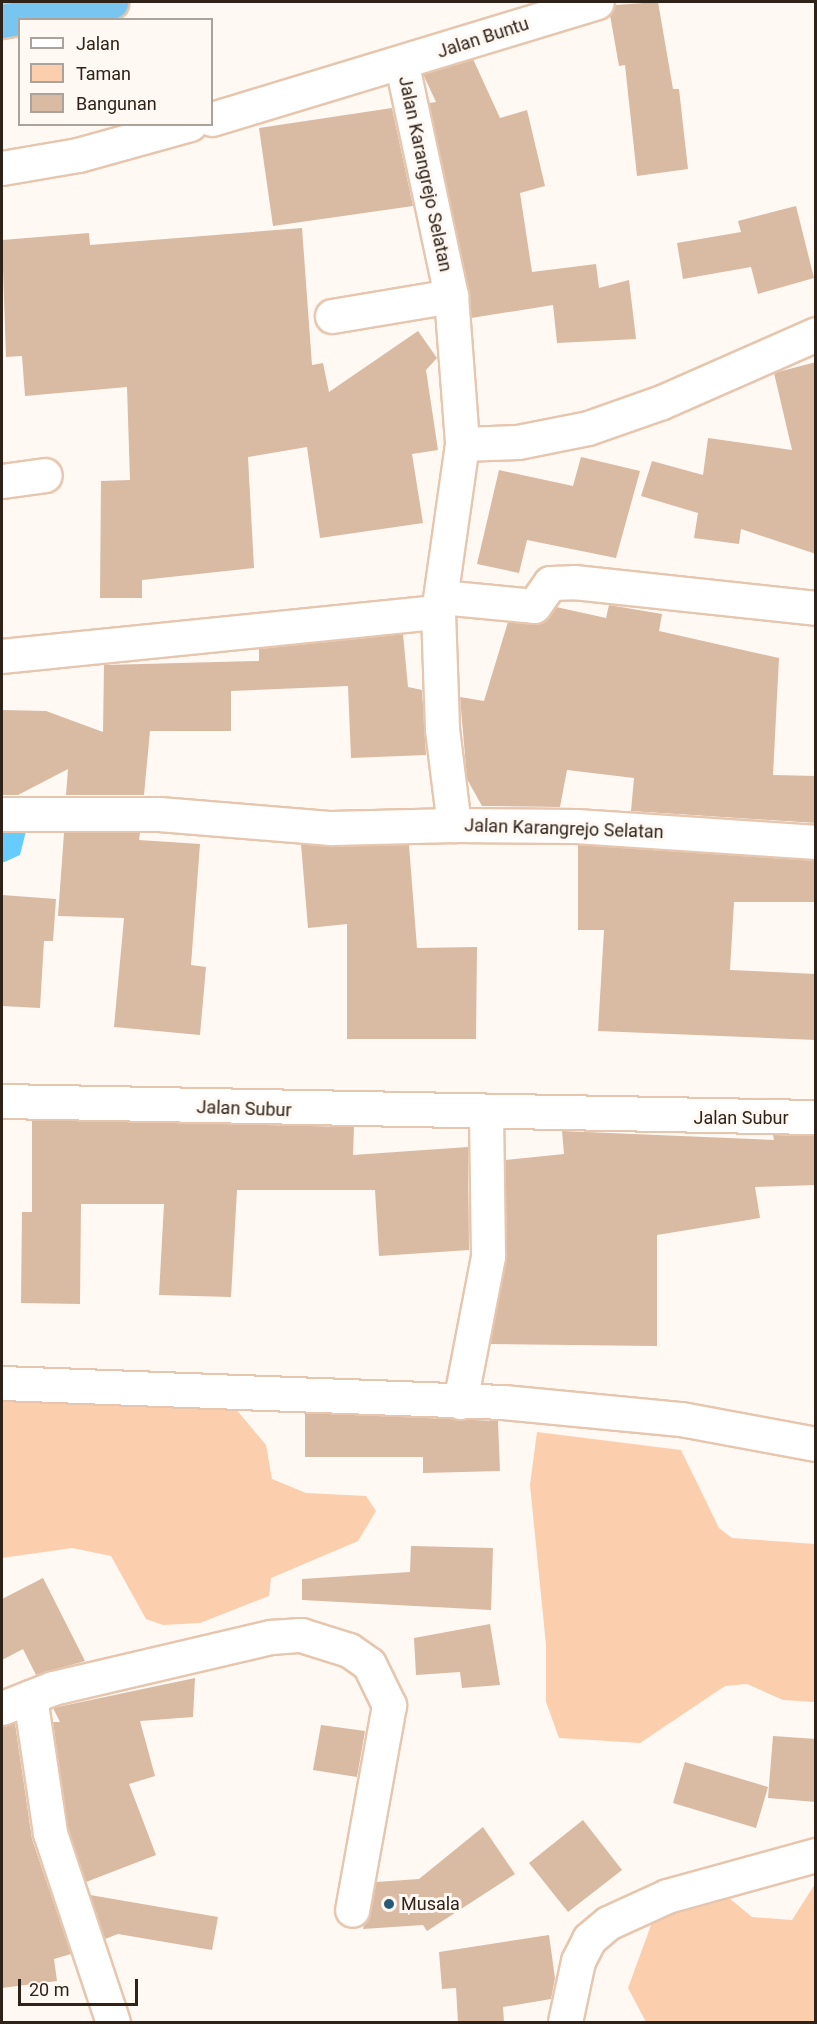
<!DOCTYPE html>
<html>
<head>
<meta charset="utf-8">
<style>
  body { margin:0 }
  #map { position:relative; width:817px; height:2024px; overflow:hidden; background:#fff8f3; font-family:Roboto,sans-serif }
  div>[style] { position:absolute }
  .green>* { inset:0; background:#fbcfae }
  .water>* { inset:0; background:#66cbff }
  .building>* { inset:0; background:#d9baa3 }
  .roads { filter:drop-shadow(2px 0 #e6c6ae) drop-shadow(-2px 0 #e6c6ae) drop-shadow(0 2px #e6c6ae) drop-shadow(0 -2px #e6c6ae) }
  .minor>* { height:33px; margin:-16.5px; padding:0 16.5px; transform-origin:16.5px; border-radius:16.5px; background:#fff }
  .highway>* { height:33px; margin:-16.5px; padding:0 16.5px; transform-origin:16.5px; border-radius:16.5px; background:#78c6f0 }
  .dots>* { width:16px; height:16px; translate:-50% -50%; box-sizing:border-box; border:3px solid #fff8f3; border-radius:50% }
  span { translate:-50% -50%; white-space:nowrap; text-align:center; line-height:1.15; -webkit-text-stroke:6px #fff8f3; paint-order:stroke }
  .street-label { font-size:18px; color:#2e2219 }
  .poi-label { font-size:18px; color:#2e2219 }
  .left { translate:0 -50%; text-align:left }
  .frame { position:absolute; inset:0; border:3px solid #2e2219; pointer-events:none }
  .legend { position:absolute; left:18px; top:18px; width:195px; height:108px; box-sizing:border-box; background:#fff8f3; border:2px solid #aba29c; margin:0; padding:8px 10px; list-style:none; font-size:18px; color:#2e2219 }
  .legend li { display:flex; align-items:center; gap:12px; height:30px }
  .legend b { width:30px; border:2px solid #aba29c }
  .scale { position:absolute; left:18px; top:1979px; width:120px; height:27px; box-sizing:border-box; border:3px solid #2e2219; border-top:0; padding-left:8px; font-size:18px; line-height:21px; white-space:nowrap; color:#2e2219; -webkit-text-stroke:4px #fff8f3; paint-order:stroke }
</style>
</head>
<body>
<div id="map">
  <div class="green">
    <div style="clip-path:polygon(2px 1393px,229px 1401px,266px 1445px,272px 1479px,306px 1493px,366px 1496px,376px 1511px,358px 1541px,271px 1578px,269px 1596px,200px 1623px,163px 1625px,146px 1619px,111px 1556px,72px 1548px,2px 1558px)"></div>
    <div style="clip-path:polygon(537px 1432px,681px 1450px,719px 1528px,732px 1538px,815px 1544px,815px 1702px,783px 1700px,747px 1684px,725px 1686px,640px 1743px,559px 1738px,546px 1702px,546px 1645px,530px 1485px)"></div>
    <div style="clip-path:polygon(815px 1884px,815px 2022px,646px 2022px,628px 1988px,654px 1917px,723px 1893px,752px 1917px,792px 1920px)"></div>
  </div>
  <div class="water">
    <div style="clip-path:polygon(27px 827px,20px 855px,2px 863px,2px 828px)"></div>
  </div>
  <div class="building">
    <div style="clip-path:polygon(658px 2px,673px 89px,679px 89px,688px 169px,637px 176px,625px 65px,619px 66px,610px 15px,615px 5px)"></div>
    <div style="clip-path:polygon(473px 59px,500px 118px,527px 110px,545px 186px,520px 193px,532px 272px,596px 264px,599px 288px,629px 280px,636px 339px,557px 343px,553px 305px,471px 318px,429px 103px,436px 102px,423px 74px)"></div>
    <div style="clip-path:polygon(392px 108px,413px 206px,273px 226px,259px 128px)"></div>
    <div style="clip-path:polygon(796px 206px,814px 278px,758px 294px,751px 267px,683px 279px,677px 243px,741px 232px,738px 221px)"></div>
    <div style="clip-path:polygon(302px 228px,312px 365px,323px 363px,329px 392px,418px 331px,437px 358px,426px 370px,438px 450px,412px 454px,423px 523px,320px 538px,307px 447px,248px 457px,254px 568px,142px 580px,142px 598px,100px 598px,101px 481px,130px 480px,127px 387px,25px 396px,22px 356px,6px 357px,2px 240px,89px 233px,90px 245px)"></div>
    <div style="clip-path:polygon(816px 362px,816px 554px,741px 529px,739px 544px,694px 538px,698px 513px,641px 496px,652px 461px,703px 475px,708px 438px,792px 450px,774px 373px)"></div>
    <div style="clip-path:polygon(581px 457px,640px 471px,616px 558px,527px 540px,519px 573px,477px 564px,499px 470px,573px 486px)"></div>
    <div style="clip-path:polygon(609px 605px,662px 614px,659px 631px,779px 658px,773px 775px,816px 776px,816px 823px,631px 811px,634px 778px,567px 770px,560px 807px,482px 806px,467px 779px,460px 697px,484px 701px,508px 622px,541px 623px,556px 607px,606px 618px)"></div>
    <div style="clip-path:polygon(403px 634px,408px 687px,422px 690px,426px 755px,351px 758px,348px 686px,231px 691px,231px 731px,150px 731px,144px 795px,66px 795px,68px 769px,18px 795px,2px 795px,2px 710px,46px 711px,103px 732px,104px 665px,259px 661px,259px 649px)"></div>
    <div style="clip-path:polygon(64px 833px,140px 833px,139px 840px,200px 844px,191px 965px,206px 967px,200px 1035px,114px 1027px,124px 918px,58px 916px)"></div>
    <div style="clip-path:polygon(301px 844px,409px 845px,417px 948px,477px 947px,476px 1039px,347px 1039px,347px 924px,308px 928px)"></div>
    <div style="clip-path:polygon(578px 845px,816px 861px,816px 902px,734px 902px,730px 970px,816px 974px,816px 1040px,598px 1031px,604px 930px,578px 930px)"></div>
    <div style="clip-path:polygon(2px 895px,56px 899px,53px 941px,44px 941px,40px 1008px,2px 1006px)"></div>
    <div style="clip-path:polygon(32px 1120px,354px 1127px,353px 1155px,468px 1147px,469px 1250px,379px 1256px,375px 1190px,237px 1190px,231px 1297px,159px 1295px,164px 1204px,81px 1204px,80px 1304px,21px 1303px,22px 1212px,32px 1212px)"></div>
    <div style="clip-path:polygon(562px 1131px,774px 1140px,773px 1135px,816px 1136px,816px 1185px,755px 1187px,760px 1218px,657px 1235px,657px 1346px,490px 1344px,507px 1256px,505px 1160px,564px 1154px)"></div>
    <div style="clip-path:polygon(305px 1413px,498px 1421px,500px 1471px,423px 1473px,423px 1457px,305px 1457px)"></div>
    <div style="clip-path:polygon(411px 1546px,493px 1548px,491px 1610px,302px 1600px,302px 1579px,410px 1572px)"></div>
    <div style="clip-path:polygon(43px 1578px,85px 1661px,36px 1675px,23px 1649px,2px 1660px,2px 1599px)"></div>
    <div style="clip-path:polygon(490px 1624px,500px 1685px,462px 1688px,460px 1672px,416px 1675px,414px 1638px)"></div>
    <div style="clip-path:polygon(195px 1678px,193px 1717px,140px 1721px,155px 1776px,129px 1784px,156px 1855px,86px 1882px,68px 1829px,53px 1722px,60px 1722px,53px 1708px)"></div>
    <div style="clip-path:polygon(15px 1723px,32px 1839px,71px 1954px,54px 1959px,57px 1981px,2px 1988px,2px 1726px)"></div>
    <div style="clip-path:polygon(321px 1725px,365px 1731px,357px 1777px,313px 1770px)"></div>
    <div style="clip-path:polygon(773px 1736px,816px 1739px,816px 1802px,768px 1798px)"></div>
    <div style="clip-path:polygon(685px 1762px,768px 1787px,756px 1828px,673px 1803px)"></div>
    <div style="clip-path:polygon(583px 1820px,622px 1870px,568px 1912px,529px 1863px)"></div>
    <div style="clip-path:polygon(483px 1827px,515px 1874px,427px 1931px,423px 1925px,363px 1929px,376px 1882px,419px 1879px)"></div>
    <div style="clip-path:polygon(90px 1895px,218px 1917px,212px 1950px,118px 1934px,105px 1939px)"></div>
    <div style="clip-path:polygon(549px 1935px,555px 1978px,551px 1999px,503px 2007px,504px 2022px,458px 2022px,456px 1988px,442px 1989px,439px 1952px)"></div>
  </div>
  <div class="roads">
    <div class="minor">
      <div style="left:402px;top:65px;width:236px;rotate:78deg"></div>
      <div style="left:451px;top:296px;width:148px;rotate:85.7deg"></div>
      <div style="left:462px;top:444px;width:170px;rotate:98.1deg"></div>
      <div style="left:438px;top:612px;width:117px;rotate:88deg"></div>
      <div style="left:442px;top:729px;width:97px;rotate:82.9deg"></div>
      <div style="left:454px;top:825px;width:122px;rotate:0.5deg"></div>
      <div style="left:576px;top:826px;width:241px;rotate:3.8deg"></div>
      <div style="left:212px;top:119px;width:402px;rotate:-16.9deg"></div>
      <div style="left:2px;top:168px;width:77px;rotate:-9.7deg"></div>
      <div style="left:78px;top:155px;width:116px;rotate:-15.5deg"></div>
      <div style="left:332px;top:316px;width:121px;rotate:-9.5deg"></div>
      <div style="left:462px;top:444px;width:56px;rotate:-2deg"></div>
      <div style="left:518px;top:442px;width:71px;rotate:-11.3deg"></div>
      <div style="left:588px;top:428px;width:78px;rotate:-19.4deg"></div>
      <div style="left:662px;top:402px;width:168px;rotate:-23.8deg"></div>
      <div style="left:2px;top:481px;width:43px;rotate:-7.9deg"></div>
      <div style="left:441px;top:597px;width:93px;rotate:5.5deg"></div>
      <div style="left:534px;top:606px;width:28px;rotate:-55deg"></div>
      <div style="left:550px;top:583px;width:24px;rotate:-2deg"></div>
      <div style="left:574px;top:582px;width:243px;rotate:6.1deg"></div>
      <div style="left:2px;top:656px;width:438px;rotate:-5.8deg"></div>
      <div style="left:2px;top:814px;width:157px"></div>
      <div style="left:159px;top:814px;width:173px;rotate:4.7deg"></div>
      <div style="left:331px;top:828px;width:123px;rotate:-1.4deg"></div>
      <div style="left:2px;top:1101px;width:814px;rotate:1.13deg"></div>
      <div style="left:2px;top:1383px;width:501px;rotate:2.17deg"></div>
      <div style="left:503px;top:1402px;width:179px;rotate:5.5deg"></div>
      <div style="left:681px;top:1419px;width:137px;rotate:10.5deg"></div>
      <div style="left:460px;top:1402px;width:149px;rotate:-79.1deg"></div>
      <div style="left:488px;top:1256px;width:141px;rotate:-90.8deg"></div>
      <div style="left:30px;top:1697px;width:137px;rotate:81.6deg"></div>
      <div style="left:50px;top:1833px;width:199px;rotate:71.6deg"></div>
      <div style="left:2px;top:1708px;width:55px;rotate:-21.4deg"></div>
      <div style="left:53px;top:1688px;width:224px;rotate:-13.2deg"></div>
      <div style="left:271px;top:1637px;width:30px;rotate:-4deg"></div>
      <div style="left:301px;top:1635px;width:50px;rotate:17.4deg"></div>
      <div style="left:349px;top:1650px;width:24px;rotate:35deg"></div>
      <div style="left:369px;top:1664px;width:46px;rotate:64deg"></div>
      <div style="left:389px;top:1705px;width:208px;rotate:100.2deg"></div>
      <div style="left:565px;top:2022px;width:62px;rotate:-78deg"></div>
      <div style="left:578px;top:1961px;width:25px;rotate:-63deg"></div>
      <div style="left:589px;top:1939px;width:25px;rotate:-40deg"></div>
      <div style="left:608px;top:1923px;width:65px;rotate:-24.6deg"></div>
      <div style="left:667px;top:1896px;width:155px;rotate:-15.4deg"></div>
    </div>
    <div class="highway">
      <div style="left:2px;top:21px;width:111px;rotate:-9.9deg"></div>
    </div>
  </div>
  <div class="dots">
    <div style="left:389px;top:1904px;background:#265c78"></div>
  </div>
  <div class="street-label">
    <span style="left:483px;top:38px;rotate:-18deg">Jalan Buntu</span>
    <span style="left:425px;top:174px;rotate:78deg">Jalan Karangrejo Selatan</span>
    <span style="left:564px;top:829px;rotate:2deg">Jalan Karangrejo Selatan</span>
    <span style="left:244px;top:1109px;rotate:2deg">Jalan Subur</span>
    <span style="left:741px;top:1118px">Jalan Subur</span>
  </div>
  <div class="poi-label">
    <span class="left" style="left:401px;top:1904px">Musala</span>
  </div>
  <div class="frame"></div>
  <ul class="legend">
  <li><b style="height:8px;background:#fff"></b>Jalan</li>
  <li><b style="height:16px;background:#fbcfae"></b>Taman</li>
  <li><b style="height:16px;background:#d9baa3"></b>Bangunan</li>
  </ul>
  <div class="scale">20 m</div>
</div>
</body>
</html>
